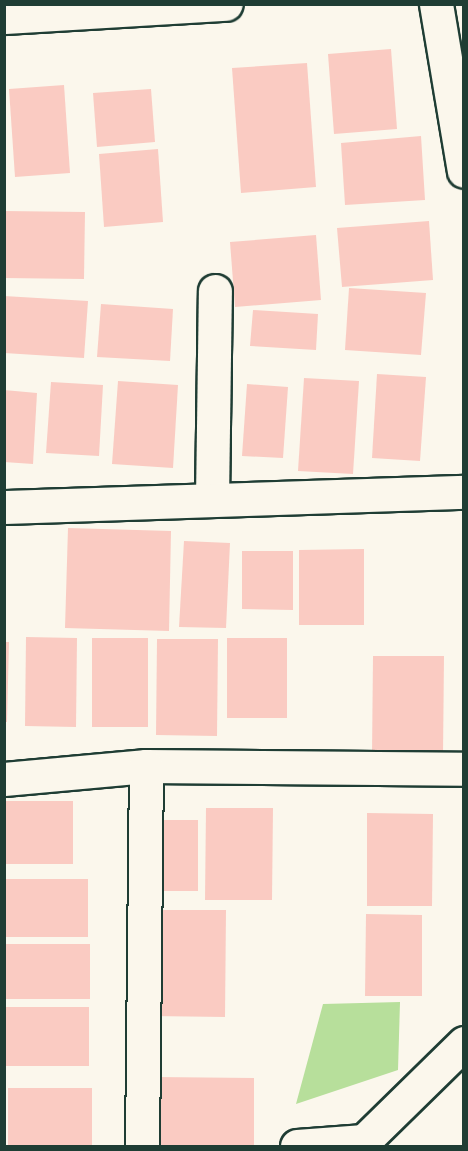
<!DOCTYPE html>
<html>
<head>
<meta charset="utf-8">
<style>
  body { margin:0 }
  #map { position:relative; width:468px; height:1151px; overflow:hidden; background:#fbf7ec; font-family:"Balsamiq Sans",sans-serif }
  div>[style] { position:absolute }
  .green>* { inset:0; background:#b7df9b }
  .building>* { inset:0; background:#facbc2 }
  .roads { filter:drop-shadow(2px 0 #1f3d34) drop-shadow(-2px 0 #1f3d34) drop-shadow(0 2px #1f3d34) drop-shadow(0 -2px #1f3d34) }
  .minor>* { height:33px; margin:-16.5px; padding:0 16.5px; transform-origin:16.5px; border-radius:16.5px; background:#fbf7ec }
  span { translate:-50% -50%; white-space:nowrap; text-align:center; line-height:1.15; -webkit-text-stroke:6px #fbf7ec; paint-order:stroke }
  .frame { position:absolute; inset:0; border:6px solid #1f3d34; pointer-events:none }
</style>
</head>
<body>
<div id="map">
  <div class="green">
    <div style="clip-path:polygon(400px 1002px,398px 1070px,296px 1104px,323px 1004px)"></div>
  </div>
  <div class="building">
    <div style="clip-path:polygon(391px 49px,397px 129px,334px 134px,328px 54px)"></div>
    <div style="clip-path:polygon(307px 63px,316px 187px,241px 193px,232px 68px)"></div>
    <div style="clip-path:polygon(64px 85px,70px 173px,15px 177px,9px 89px)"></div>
    <div style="clip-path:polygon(151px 89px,155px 142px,97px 147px,93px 93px)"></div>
    <div style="clip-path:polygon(421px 136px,425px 200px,345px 205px,341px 143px)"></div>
    <div style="clip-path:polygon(158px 149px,163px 222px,104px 227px,99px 154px)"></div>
    <div style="clip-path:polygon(4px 211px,85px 212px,84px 279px,4px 278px)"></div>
    <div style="clip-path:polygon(429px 221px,433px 280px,342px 287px,337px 228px)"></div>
    <div style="clip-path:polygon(316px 235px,321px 300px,235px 307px,230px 242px)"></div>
    <div style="clip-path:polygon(349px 288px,426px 293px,421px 355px,345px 350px)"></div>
    <div style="clip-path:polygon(4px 296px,88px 301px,84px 358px,4px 353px)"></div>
    <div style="clip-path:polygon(101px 304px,173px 309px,170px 361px,97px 357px)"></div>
    <div style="clip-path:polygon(253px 310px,318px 314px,316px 350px,250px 346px)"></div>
    <div style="clip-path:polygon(377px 374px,426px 377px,420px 461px,372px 458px)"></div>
    <div style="clip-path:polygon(304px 378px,359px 381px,353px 474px,298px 471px)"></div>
    <div style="clip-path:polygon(118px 381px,178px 385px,173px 468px,112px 464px)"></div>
    <div style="clip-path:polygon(51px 382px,103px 385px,99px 456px,46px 453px)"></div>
    <div style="clip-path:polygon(247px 384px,288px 387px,283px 458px,242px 456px)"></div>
    <div style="clip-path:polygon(4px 390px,37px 393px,33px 464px,4px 462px)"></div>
    <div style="clip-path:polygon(68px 528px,171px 531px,169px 631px,65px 628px)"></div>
    <div style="clip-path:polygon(184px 541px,230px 543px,226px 628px,179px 627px)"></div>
    <div style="clip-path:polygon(364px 549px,364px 625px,299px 625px,299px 550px)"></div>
    <div style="clip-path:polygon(242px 551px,293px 551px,293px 610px,242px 609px)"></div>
    <div style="clip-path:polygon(26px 637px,77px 638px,76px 727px,25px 726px)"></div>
    <div style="clip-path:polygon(92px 638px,148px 638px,148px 727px,92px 727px)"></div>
    <div style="clip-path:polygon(227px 638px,287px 638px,287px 718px,227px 718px)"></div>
    <div style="clip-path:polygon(157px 639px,218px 639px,217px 736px,156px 735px)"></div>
    <div style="clip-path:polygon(4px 642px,9px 642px,7px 722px,4px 722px)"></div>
    <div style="clip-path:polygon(373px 656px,444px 656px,443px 755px,372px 755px)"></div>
    <div style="clip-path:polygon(4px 801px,73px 801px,73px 864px,4px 864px)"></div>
    <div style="clip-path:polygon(206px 808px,273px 808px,272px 900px,205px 900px)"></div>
    <div style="clip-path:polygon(367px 813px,433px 814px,432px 906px,367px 906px)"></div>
    <div style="clip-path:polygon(156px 820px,198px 820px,198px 891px,156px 891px)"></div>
    <div style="clip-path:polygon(4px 879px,88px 879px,88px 937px,4px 937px)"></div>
    <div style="clip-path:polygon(151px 910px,226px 910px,225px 1017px,151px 1016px)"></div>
    <div style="clip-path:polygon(366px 914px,422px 915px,422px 996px,365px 996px)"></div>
    <div style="clip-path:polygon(4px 944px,90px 944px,90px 999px,4px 999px)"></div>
    <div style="clip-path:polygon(4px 1007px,89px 1007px,89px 1066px,4px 1066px)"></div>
    <div style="clip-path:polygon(156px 1077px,254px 1078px,254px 1146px,156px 1146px)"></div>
    <div style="clip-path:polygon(8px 1088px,92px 1088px,92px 1146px,8px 1146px)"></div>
  </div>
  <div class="roads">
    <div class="minor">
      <div style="left:436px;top:4px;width:169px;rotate:80.5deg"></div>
      <div style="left:4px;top:17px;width:222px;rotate:-3.4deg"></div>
      <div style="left:212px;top:499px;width:208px;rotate:-89.2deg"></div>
      <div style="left:4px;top:507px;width:460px;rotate:-1.9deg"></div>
      <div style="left:4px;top:779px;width:143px;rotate:-5.2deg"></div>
      <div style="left:146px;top:766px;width:318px;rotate:0.5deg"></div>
      <div style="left:142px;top:1146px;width:380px;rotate:-89.4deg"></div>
      <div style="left:297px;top:1146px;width:67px;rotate:-4.3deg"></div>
      <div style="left:364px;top:1141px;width:140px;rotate:-44.4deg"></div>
    </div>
  </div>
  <div class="frame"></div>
</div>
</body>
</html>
